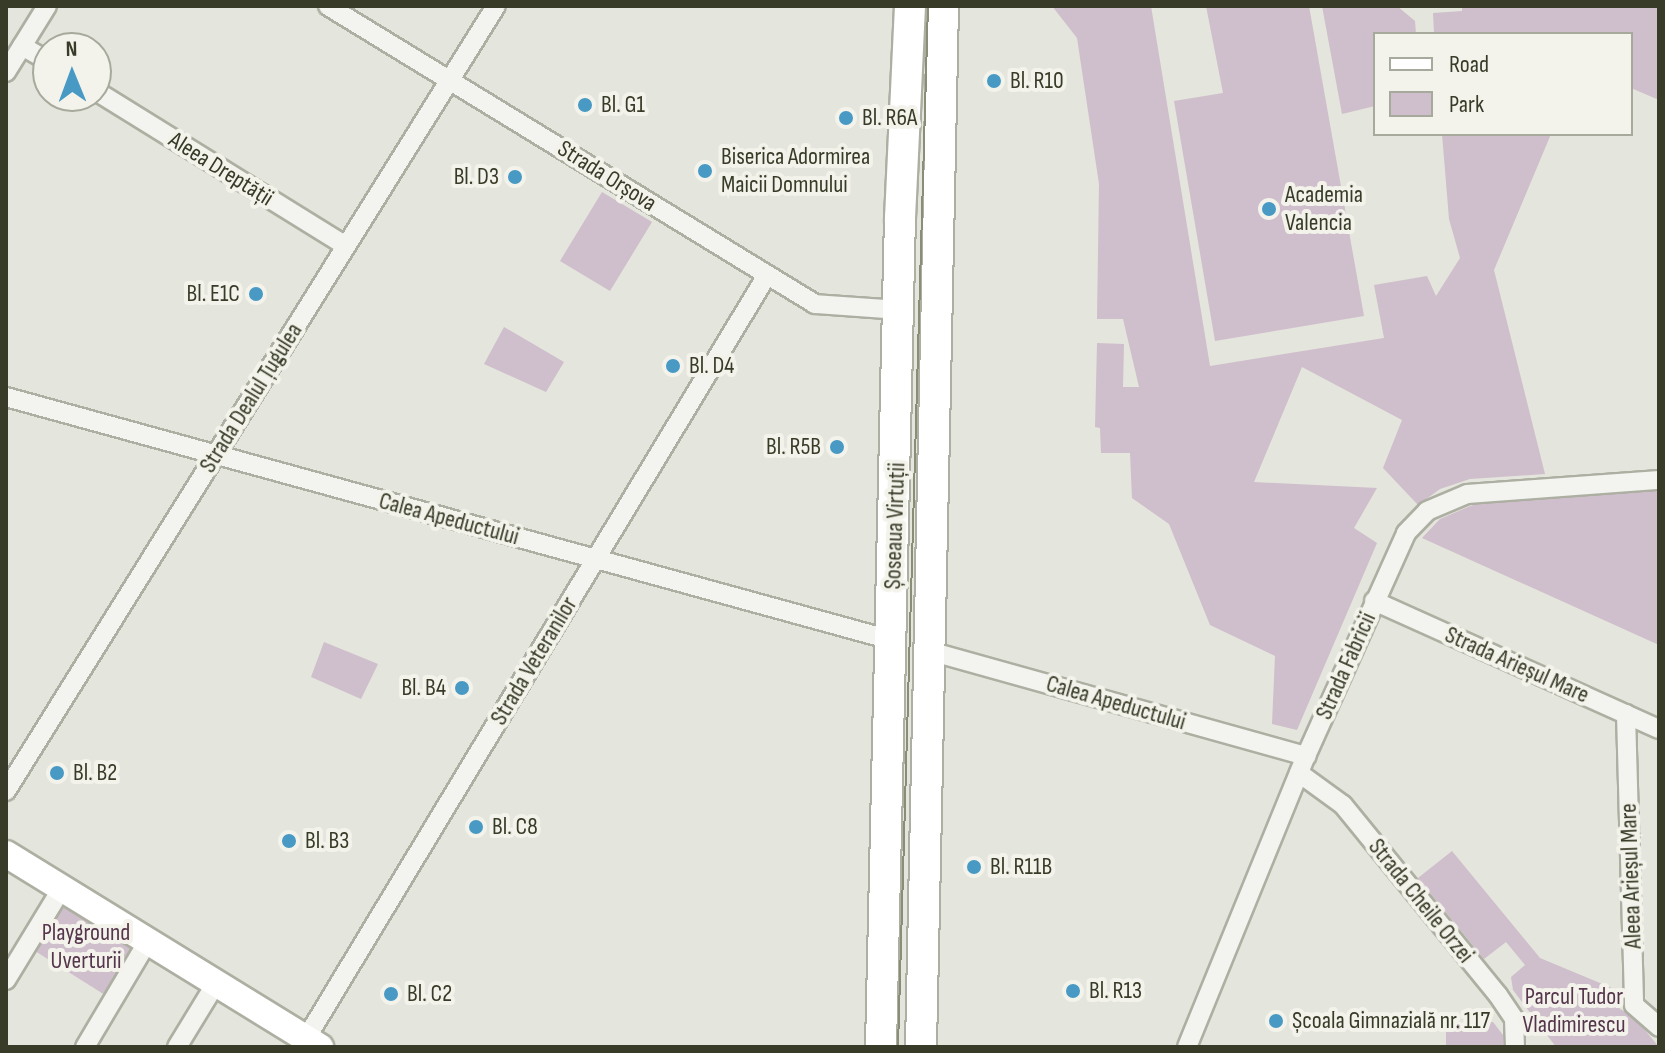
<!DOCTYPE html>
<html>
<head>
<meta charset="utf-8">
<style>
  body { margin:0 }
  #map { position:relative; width:1665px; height:1053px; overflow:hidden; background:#e4e5dc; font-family:"Sofia Sans Condensed",sans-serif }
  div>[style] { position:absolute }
  .green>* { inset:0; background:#cfbecb }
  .roads { filter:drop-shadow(2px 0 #adafa2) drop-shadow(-2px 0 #adafa2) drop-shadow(0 2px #adafa2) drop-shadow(0 -2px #adafa2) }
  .street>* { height:18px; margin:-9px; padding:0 9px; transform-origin:9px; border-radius:9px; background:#f3f4ef }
  .secondary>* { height:26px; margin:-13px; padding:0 13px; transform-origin:13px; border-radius:13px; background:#fff }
  .primary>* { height:30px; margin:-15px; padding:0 15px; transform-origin:15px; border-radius:15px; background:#fff }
  .tram>* { height:2px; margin:-1px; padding:0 1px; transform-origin:1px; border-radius:1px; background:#8b8e77 }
  .dots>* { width:22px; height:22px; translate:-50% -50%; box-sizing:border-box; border:4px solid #f3f3eb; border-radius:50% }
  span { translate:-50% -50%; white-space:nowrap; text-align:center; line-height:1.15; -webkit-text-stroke:8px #f3f3eb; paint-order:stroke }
  .poi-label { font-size:24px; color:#383b27 }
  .left { translate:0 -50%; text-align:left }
  .right { translate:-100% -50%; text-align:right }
  .street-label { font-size:24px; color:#383b27 }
  .park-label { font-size:24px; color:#55354c }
  .frame { position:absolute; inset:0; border:8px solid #383b27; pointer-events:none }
  .legend { position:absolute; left:1373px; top:32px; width:260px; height:104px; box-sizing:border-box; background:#f3f3eb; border:2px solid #a8a99d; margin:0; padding:10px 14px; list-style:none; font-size:24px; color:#383b27 }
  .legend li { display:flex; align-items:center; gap:16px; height:40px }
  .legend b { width:40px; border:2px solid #a8a99d }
  .north { position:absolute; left:32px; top:32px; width:80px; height:80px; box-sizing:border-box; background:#f3f3eb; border:2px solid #a8a99d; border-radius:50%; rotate:359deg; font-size:22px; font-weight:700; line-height:32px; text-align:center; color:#383b27 }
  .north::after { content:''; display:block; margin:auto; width:28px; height:36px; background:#489ac4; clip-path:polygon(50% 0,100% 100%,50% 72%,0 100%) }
</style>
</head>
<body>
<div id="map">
  <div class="green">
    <div style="clip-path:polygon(1052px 6px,1151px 6px,1210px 366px,1384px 338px,1374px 285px,1427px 276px,1436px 296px,1460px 258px,1449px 219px,1442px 134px,1551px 134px,1494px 270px,1545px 474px,1470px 479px,1440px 489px,1418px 505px,1383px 468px,1402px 420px,1302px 367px,1254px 482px,1377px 488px,1354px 528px,1377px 543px,1297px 730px,1272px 724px,1275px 656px,1210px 625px,1169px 524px,1132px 498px,1130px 453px,1101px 453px,1100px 428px,1095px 427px,1097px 343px,1124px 344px,1123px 387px,1139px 387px,1123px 319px,1097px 319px,1099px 184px,1077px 38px)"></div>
    <div style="clip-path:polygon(1206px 6px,1309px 6px,1364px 316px,1215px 341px,1174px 101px,1223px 93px)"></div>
    <div style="clip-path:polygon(1322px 6px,1397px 6px,1415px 21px,1416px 34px,1375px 34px,1375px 106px,1342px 114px)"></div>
    <div style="clip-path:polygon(1462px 6px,1659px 6px,1659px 100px,1631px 88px,1631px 34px,1434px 34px,1433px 13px,1462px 11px)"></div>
    <div style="clip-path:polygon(602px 192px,652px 222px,610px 291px,560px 261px)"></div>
    <div style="clip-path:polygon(504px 327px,564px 362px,546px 392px,484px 364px)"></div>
    <div style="clip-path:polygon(1659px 489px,1659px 645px,1422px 538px,1440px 519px,1475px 504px)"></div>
    <div style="clip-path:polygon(324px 642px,378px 664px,361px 699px,311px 677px)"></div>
    <div style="clip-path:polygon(1452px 851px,1540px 958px,1612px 988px,1620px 1009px,1634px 1017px,1659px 1047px,1556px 1047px,1513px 990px,1511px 977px,1525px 965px,1506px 942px,1484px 959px,1418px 878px)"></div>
    <div style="clip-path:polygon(66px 899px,137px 942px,105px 995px,35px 951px)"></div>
    <div style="clip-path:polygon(1493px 1022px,1503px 1035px,1504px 1047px,1446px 1047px,1446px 1024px)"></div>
  </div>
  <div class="roads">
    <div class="street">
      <div style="left:328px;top:6px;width:571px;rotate:31.46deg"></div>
      <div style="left:815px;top:304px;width:83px;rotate:4.1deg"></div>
      <div style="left:22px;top:46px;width:30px;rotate:30deg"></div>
      <div style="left:6px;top:72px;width:78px;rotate:-58.2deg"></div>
      <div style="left:96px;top:91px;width:294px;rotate:31.8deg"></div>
      <div style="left:6px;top:397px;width:918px;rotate:15.35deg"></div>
      <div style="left:1374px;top:601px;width:312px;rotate:24.2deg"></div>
      <div style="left:926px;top:650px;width:395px;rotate:15.6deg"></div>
      <div style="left:1626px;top:714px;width:291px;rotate:88.4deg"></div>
      <div style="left:1634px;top:1005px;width:33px;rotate:41deg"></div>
      <div style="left:1299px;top:773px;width:54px;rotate:36deg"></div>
      <div style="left:1343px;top:805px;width:245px;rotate:50.8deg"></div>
      <div style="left:1498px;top:995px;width:29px;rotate:56deg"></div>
      <div style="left:1514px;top:1019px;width:28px;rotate:88deg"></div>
      <div style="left:6px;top:791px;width:925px;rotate:-58.03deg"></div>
      <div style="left:6px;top:980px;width:108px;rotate:-58.7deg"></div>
      <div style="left:85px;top:1047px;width:123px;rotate:-59.3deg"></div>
      <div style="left:177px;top:1047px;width:75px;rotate:-58.6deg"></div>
      <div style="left:301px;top:1047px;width:902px;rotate:-58.88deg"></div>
      <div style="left:1187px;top:1047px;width:314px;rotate:-67.8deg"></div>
      <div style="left:1306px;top:756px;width:244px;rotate:-65.8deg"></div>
      <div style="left:1406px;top:533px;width:30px;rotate:-46deg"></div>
      <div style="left:1427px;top:511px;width:43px;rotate:-23deg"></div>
      <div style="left:1467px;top:494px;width:193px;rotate:-4.2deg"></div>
    </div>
    <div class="secondary">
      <div style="left:6px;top:854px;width:369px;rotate:31.6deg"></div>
    </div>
    <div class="primary">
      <div style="left:881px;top:1047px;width:829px;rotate:-88.69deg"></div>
      <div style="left:900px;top:218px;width:212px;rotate:-87.3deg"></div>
      <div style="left:921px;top:1047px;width:1041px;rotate:-88.79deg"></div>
    </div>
  </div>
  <div class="tram">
    <div style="left:898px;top:1047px;width:1041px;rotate:-88.35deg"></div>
  </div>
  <div class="dots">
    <div style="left:994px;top:81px;background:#489ac4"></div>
    <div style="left:585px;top:105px;background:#489ac4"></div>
    <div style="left:846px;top:118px;background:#489ac4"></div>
    <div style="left:705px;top:171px;background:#489ac4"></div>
    <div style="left:515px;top:177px;background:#489ac4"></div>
    <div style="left:1269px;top:209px;background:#489ac4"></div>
    <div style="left:256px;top:294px;background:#489ac4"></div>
    <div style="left:673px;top:366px;background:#489ac4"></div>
    <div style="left:837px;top:447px;background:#489ac4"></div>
    <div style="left:462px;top:688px;background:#489ac4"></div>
    <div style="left:57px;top:773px;background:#489ac4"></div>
    <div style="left:476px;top:827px;background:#489ac4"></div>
    <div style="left:289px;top:841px;background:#489ac4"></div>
    <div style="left:974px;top:867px;background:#489ac4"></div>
    <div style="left:1073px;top:991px;background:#489ac4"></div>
    <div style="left:391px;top:994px;background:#489ac4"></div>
    <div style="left:1276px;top:1021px;background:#489ac4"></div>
  </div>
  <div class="poi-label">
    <span class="left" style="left:1010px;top:81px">Bl. R10</span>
    <span class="left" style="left:601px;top:105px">Bl. G1</span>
    <span class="left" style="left:862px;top:118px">Bl. R6A</span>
    <span class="left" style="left:721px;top:171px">Biserica Adormirea<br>Maicii Domnului</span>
    <span class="right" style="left:499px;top:177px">Bl. D3</span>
    <span class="left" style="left:1285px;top:209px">Academia<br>Valencia</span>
    <span class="right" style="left:240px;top:294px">Bl. E1C</span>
    <span class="left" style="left:689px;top:366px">Bl. D4</span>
    <span class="right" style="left:821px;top:447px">Bl. R5B</span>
    <span class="right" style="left:446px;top:688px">Bl. B4</span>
    <span class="left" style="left:73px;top:773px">Bl. B2</span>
    <span class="left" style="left:492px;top:827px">Bl. C8</span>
    <span class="left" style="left:305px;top:841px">Bl. B3</span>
    <span class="left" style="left:990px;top:867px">Bl. R11B</span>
    <span class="left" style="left:1089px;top:991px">Bl. R13</span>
    <span class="left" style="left:407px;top:994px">Bl. C2</span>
    <span class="left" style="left:1292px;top:1021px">Școala Gimnazială nr. 117</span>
  </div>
  <div class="street-label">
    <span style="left:221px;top:169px;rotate:32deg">Aleea Dreptății</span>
    <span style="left:607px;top:176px;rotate:32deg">Strada Orșova</span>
    <span style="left:251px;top:398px;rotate:-58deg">Strada Dealul Țugulea</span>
    <span style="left:449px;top:519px;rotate:15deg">Calea Apeductului</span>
    <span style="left:895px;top:526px;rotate:-88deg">Șoseaua Virtuții</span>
    <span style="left:534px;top:661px;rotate:-59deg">Strada Veteranilor</span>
    <span style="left:1517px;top:665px;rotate:24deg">Strada Arieșul Mare</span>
    <span style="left:1346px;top:666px;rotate:-66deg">Strada Fabricii</span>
    <span style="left:1116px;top:703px;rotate:16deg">Calea Apeductului</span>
    <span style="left:1631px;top:876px;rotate:-92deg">Aleea Arieșul Mare</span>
    <span style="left:1421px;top:901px;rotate:51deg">Strada Cheile Orzei</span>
  </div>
  <div class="park-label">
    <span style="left:86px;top:947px">Playground<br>Uverturii</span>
    <span style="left:1574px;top:1011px">Parcul Tudor<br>Vladimirescu</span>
  </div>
  <div class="frame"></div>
  <ul class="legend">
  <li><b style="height:10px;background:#fff"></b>Road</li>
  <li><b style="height:22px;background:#cfbecb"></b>Park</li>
  </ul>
  <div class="north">N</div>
</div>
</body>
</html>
